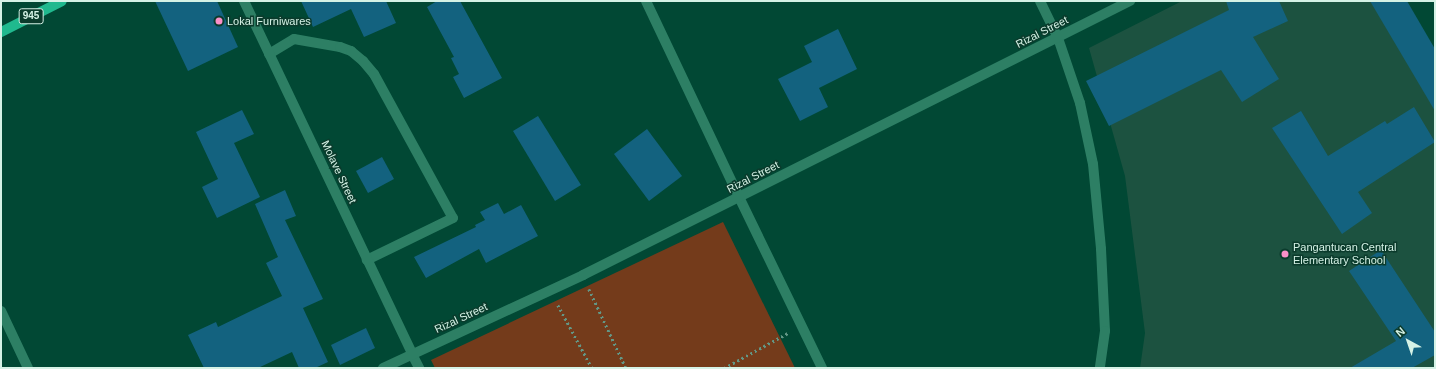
<!DOCTYPE html>
<html>
<head>
<meta charset="utf-8">
<style>
  body { margin:0 }
  #map { position:relative; width:1436px; height:369px; overflow:hidden; background:#014834; font-family:Helvetica,sans-serif }
  div>[style] { position:absolute }
  .built>* { inset:0; background:#1c5240 }
  .green>* { inset:0; background:#743b1b }
  .building>* { inset:0; background:#13627f }
  .path>* { height:2.5px; margin-top:-1.25px; transform-origin:0; background:repeating-linear-gradient(90deg,#639786 0 2px,transparent 0 5px) }
  .service>* { height:10px; margin:-5px; padding:0 5px; transform-origin:5px; border-radius:5px; background:#2d7f64 }
  .minor>* { height:10px; margin:-5px; padding:0 5px; transform-origin:5px; border-radius:5px; background:#2d7f64 }
  .primary>* { height:10px; margin:-5px; padding:0 5px; transform-origin:5px; border-radius:5px; background:#20b98e }
  .dots>* { width:11px; height:11px; translate:-50% -50%; box-sizing:border-box; border:2px solid #0b3b2c; border-radius:50% }
  span { translate:-50% -50%; white-space:nowrap; text-align:center; line-height:1.15; -webkit-text-stroke:3px #0b3b2c; paint-order:stroke }
  .shield-label span { padding:1px 3px; background:#0b3b2c; border:1px solid; border-radius:3px; -webkit-text-stroke-width:0 }
  .shield-label { font-size:10px; color:#d5f2e6; font-weight:700 }
  .poi-label { font-size:11px; color:#d5f2e6 }
  .left { translate:0 -50%; text-align:left }
  .street-label { font-size:11px; color:#d5f2e6 }
  .frame { position:absolute; inset:0; border:2px solid #d5f2e6; pointer-events:none }
  .north { position:absolute; left:1388px; top:321px; width:40px; height:40px; -webkit-text-stroke:3px #0b3b2c; paint-order:stroke; rotate:320deg; font-size:11px; font-weight:700; line-height:16px; text-align:center; color:#d5f2e6 }
  .north::after { content:''; display:block; margin:auto; width:14px; height:18px; background:#d5f2e6; clip-path:polygon(50% 0,100% 100%,50% 72%,0 100%) }
</style>
</head>
<body>
<div id="map">
  <div class="built">
    <div style="clip-path:polygon(1182px 1px,1404px 1px,1435px 61px,1435px 368px,1140px 368px,1145px 333px,1125px 176px,1089px 48px)"></div>
  </div>
  <div class="green">
    <div style="clip-path:polygon(723px 222px,795px 368px,435px 368px,431px 360px)"></div>
  </div>
  <div class="building">
    <div style="clip-path:polygon(155px 1px,217px 1px,238px 47px,188px 71px)"></div>
    <div style="clip-path:polygon(301px 1px,386px 1px,396px 23px,364px 37px,351px 9px,313px 27px)"></div>
    <div style="clip-path:polygon(437px 1px,460px 1px,502px 78px,464px 98px,453px 77px,459px 74px,451px 58px,454px 57px,427px 7px)"></div>
    <div style="clip-path:polygon(1226px 1px,1279px 1px,1288px 21px,1253px 37px,1279px 79px,1242px 102px,1221px 70px,1109px 126px,1086px 81px,1229px 10px)"></div>
    <div style="clip-path:polygon(1370px 1px,1407px 1px,1435px 49px,1435px 111px)"></div>
    <div style="clip-path:polygon(838px 29px,857px 69px,819px 88px,828px 107px,800px 121px,778px 79px,812px 62px,804px 46px)"></div>
    <div style="clip-path:polygon(1414px 107px,1435px 142px,1358px 192px,1372px 213px,1342px 234px,1272px 128px,1301px 111px,1328px 156px,1385px 121px,1387px 124px)"></div>
    <div style="clip-path:polygon(242px 110px,254px 134px,234px 143px,260px 197px,217px 218px,202px 187px,218px 179px,196px 132px)"></div>
    <div style="clip-path:polygon(538px 116px,581px 185px,555px 201px,513px 131px)"></div>
    <div style="clip-path:polygon(647px 129px,682px 176px,649px 201px,614px 154px)"></div>
    <div style="clip-path:polygon(382px 157px,394px 179px,368px 193px,356px 171px)"></div>
    <div style="clip-path:polygon(285px 190px,296px 216px,285px 220px,323px 299px,303px 308px,328px 362px,315px 368px,299px 368px,292px 352px,258px 368px,204px 368px,188px 335px,216px 322px,218px 327px,282px 296px,266px 263px,278px 257px,255px 204px)"></div>
    <div style="clip-path:polygon(498px 203px,504px 214px,521px 205px,538px 236px,486px 263px,479px 249px,426px 278px,414px 257px,476px 227px,475px 225px,485px 220px,480px 212px)"></div>
    <div style="clip-path:polygon(1381px 250px,1435px 332px,1435px 355px,1412px 368px,1350px 368px,1396px 341px,1349px 271px)"></div>
    <div style="clip-path:polygon(366px 328px,375px 348px,340px 365px,331px 345px)"></div>
  </div>
  <div class="path">
    <div style="left:589px;top:289px;width:87px;rotate:64.9deg"></div>
    <div style="left:558px;top:305px;width:72px;rotate:61.6deg"></div>
    <div style="left:724px;top:368px;width:73px;rotate:-28.7deg"></div>
  </div>
  <div class="service">
    <div style="left:269px;top:54px;width:29px;rotate:-31deg"></div>
    <div style="left:294px;top:39px;width:47px;rotate:9.9deg"></div>
    <div style="left:340px;top:47px;width:12px;rotate:20deg"></div>
    <div style="left:351px;top:51px;width:16px;rotate:40deg"></div>
    <div style="left:363px;top:61px;width:17px;rotate:50deg"></div>
    <div style="left:374px;top:74px;width:164px;rotate:61.3deg"></div>
    <div style="left:453px;top:218px;width:96px;rotate:154deg"></div>
    <div style="left:739px;top:197px;width:190px;rotate:64.1deg"></div>
    <div style="left:412px;top:354px;width:16px;rotate:63deg"></div>
  </div>
  <div class="minor">
    <div style="left:244px;top:1px;width:391px;rotate:64.5deg"></div>
    <div style="left:646px;top:1px;width:217px;rotate:64.6deg"></div>
    <div style="left:1040px;top:1px;width:41px;rotate:64.1deg"></div>
    <div style="left:1058px;top:38px;width:69px;rotate:71.3deg"></div>
    <div style="left:1080px;top:103px;width:62px;rotate:78deg"></div>
    <div style="left:1093px;top:164px;width:85px;rotate:84.6deg"></div>
    <div style="left:1101px;top:249px;width:82px;rotate:87.2deg"></div>
    <div style="left:1105px;top:331px;width:37px;rotate:98deg"></div>
    <div style="left:1px;top:311px;width:63px;rotate:64.7deg"></div>
    <div style="left:383px;top:368px;width:221px;rotate:-24.9deg"></div>
    <div style="left:583px;top:275px;width:612px;rotate:-26.61deg"></div>
  </div>
  <div class="primary">
    <div style="left:1px;top:32px;width:68px;rotate:-26.9deg"></div>
  </div>
  <div class="dots">
    <div style="left:219px;top:21px;background:#fa8fc8"></div>
    <div style="left:1285px;top:254px;background:#fa8fc8"></div>
  </div>
  <div class="shield-label">
    <span style="left:31px;top:16px">945</span>
  </div>
  <div class="poi-label">
    <span class="left" style="left:227px;top:21px">Lokal Furniwares</span>
    <span class="left" style="left:1293px;top:254px">Pangantucan Central<br>Elementary School</span>
  </div>
  <div class="street-label">
    <span style="left:1042px;top:32px;rotate:-27deg">Rizal Street</span>
    <span style="left:339px;top:172px;rotate:65deg">Molave Street</span>
    <span style="left:753px;top:177px;rotate:-27deg">Rizal Street</span>
    <span style="left:461px;top:318px;rotate:-25deg">Rizal Street</span>
  </div>
  <div class="frame"></div>
  <div class="north">N</div>
</div>
</body>
</html>
